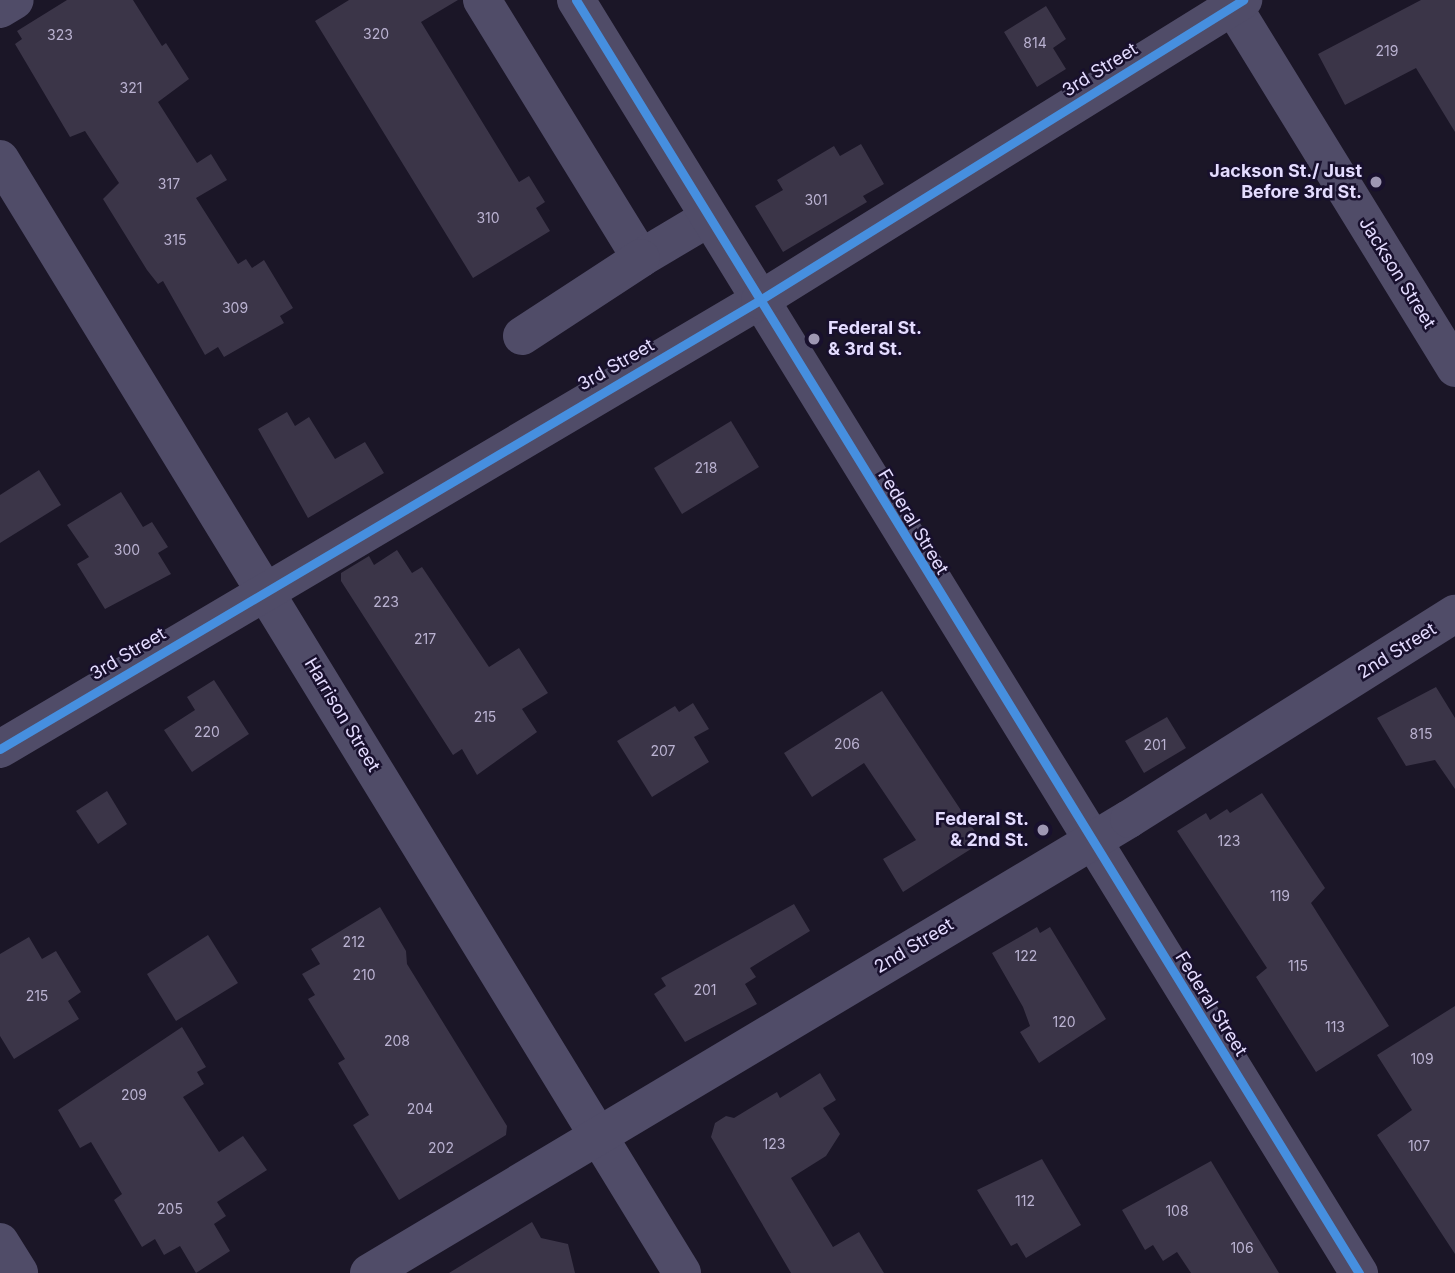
<!DOCTYPE html>
<html>
<head>
<meta charset="utf-8">
<style>
  body { margin:0 }
  #map { position:relative; width:1455px; height:1273px; overflow:hidden; background:#1b1627; font-family:Inter,sans-serif }
  div>[style] { position:absolute }
  .building>* { inset:0; background:#3b3548 }
  .minor>* { height:38px; margin:-19px; padding:0 19px; transform-origin:19px; border-radius:19px; background:#504c68 }
  .cycleway>* { height:9px; margin:-4.5px; padding:0 4.5px; transform-origin:4.5px; border-radius:4.5px; background:#468fdf }
  .dots>* { width:19px; height:19px; translate:-50% -50%; box-sizing:border-box; border:4px solid #18102d; border-radius:50% }
  span { translate:-50% -50%; white-space:nowrap; text-align:center; line-height:1.15; -webkit-text-stroke:5px #18102d; paint-order:stroke }
  .number-label { font-size:14px; color:#bab2d1 }
  .number-label span { -webkit-text-stroke-width:0 }
  .street-label { font-size:18px; color:#e4dcff }
  .poi-label { font-size:18px; color:#e4dcff; font-weight:700 }
  .right { translate:-100% -50%; text-align:right }
  .left { translate:0 -50%; text-align:left }
</style>
</head>
<body>
<div id="map">
  <div class="building">
    <div style="clip-path:polygon(67px 0,133px 0,162px 46px,166px 43px,189px 79px,158px 102px,197px 163px,211px 154px,227px 180px,196px 198px,238px 264px,246px 259px,252px 268px,264px 260px,293px 308px,280px 316px,284px 323px,224px 357px,218px 347px,205px 355px,163px 281px,158px 284px,147px 270px,103px 199px,119px 183px,85px 131px,70px 137px,15px 44px,22px 39px,17px 31px)"></div>
    <div style="clip-path:polygon(349px 0,458px 0,421px 22px,519px 182px,529px 176px,545px 202px,536px 208px,550px 231px,473px 278px,315px 21px)"></div>
    <div style="clip-path:polygon(1421px 0,1455px 0,1455px 132px,1416px 68px,1345px 105px,1318px 54px)"></div>
    <div style="clip-path:polygon(1046px 6px,1066px 39px,1053px 48px,1066px 69px,1037px 87px,1004px 32px)"></div>
    <div style="clip-path:polygon(861px 144px,884px 184px,863px 196px,867px 202px,783px 252px,755px 206px,783px 190px,777px 180px,834px 146px,840px 156px)"></div>
    <div style="clip-path:polygon(287px 412px,295px 426px,309px 417px,335px 459px,365px 442px,384px 473px,308px 518px,258px 429px)"></div>
    <div style="clip-path:polygon(731px 421px,759px 467px,682px 514px,654px 468px)"></div>
    <div style="clip-path:polygon(39px 470px,61px 505px,0 543px,0 495px)"></div>
    <div style="clip-path:polygon(121px 492px,143px 527px,152px 522px,168px 547px,158px 553px,171px 574px,105px 609px,77px 564px,89px 557px,67px 525px)"></div>
    <div style="clip-path:polygon(397px 550px,412px 573px,422px 567px,489px 667px,519px 648px,548px 693px,522px 709px,537px 732px,477px 775px,462px 749px,453px 755px,341px 581px,341px 573px,369px 556px,374px 565px)"></div>
    <div style="clip-path:polygon(214px 680px,249px 734px,192px 772px,164px 730px,195px 710px,187px 697px)"></div>
    <div style="clip-path:polygon(1436px 687px,1455px 718px,1455px 789px,1435px 760px,1406px 766px,1377px 718px)"></div>
    <div style="clip-path:polygon(882px 691px,982px 842px,903px 892px,883px 859px,916px 840px,864px 763px,812px 797px,784px 753px)"></div>
    <div style="clip-path:polygon(693px 703px,709px 729px,694px 737px,709px 762px,652px 797px,617px 741px,675px 706px,679px 712px)"></div>
    <div style="clip-path:polygon(1167px 717px,1186px 748px,1144px 773px,1125px 741px)"></div>
    <div style="clip-path:polygon(107px 791px,127px 824px,98px 844px,76px 811px)"></div>
    <div style="clip-path:polygon(1262px 793px,1325px 888px,1311px 903px,1389px 1026px,1316px 1072px,1256px 977px,1267px 968px,1177px 831px,1206px 813px,1210px 820px,1227px 809px,1230px 813px)"></div>
    <div style="clip-path:polygon(794px 904px,810px 931px,750px 968px,756px 977px,745px 984px,757px 1004px,685px 1042px,654px 994px,666px 986px,661px 978px)"></div>
    <div style="clip-path:polygon(380px 907px,406px 951px,407px 964px,507px 1126px,506px 1135px,399px 1200px,353px 1125px,369px 1115px,338px 1063px,345px 1059px,308px 999px,315px 995px,302px 974px,320px 964px,311px 949px)"></div>
    <div style="clip-path:polygon(1037px 927px,1040px 933px,1050px 927px,1106px 1019px,1039px 1063px,1020px 1032px,1030px 1026px,1023px 1007px,992px 953px)"></div>
    <div style="clip-path:polygon(208px 935px,238px 983px,176px 1021px,147px 974px)"></div>
    <div style="clip-path:polygon(29px 937px,42px 959px,56px 951px,81px 992px,68px 1001px,79px 1019px,14px 1059px,0 1036px,0 954px)"></div>
    <div style="clip-path:polygon(1455px 1006px,1455px 1254px,1377px 1135px,1412px 1110px,1377px 1055px)"></div>
    <div style="clip-path:polygon(182px 1027px,206px 1067px,197px 1072px,204px 1084px,183px 1097px,219px 1152px,243px 1136px,267px 1170px,217px 1202px,226px 1216px,214px 1224px,230px 1251px,196px 1273px,180px 1246px,164px 1255px,155px 1239px,142px 1247px,114px 1200px,122px 1194px,91px 1142px,80px 1148px,58px 1110px)"></div>
    <div style="clip-path:polygon(820px 1073px,836px 1100px,823px 1108px,840px 1134px,826px 1156px,791px 1178px,833px 1247px,859px 1232px,884px 1273px,791px 1273px,711px 1137px,715px 1123px,726px 1116px,734px 1118px,777px 1092px,780px 1098px)"></div>
    <div style="clip-path:polygon(1042px 1159px,1081px 1225px,1026px 1258px,1017px 1243px,1011px 1246px,977px 1190px)"></div>
    <div style="clip-path:polygon(1211px 1161px,1246px 1219px,1279px 1273px,1191px 1273px,1177px 1252px,1163px 1261px,1153px 1245px,1145px 1250px,1122px 1210px)"></div>
    <div style="clip-path:polygon(532px 1222px,541px 1238px,568px 1244px,575px 1273px,449px 1273px)"></div>
  </div>
  <div class="minor">
    <div style="left:482px;top:0;width:303px;rotate:58.4deg"></div>
    <div style="left:641px;top:258px;width:78px;rotate:-30.8deg"></div>
    <div style="left:576px;top:0;width:1495px;rotate:58.41deg"></div>
    <div style="left:1229px;top:0;width:432px;rotate:58.4deg"></div>
    <div style="left:0;top:9px;width:17px;rotate:-31deg"></div>
    <div style="left:0;top:159px;width:1306px;rotate:58.52deg"></div>
    <div style="left:522px;top:336px;width:142px;rotate:-33.2deg"></div>
    <div style="left:0;top:749px;width:883px;rotate:-30.57deg"></div>
    <div style="left:760px;top:300px;width:569px;rotate:-31.85deg"></div>
    <div style="left:0;top:1242px;width:36px;rotate:58deg"></div>
    <div style="left:369px;top:1273px;width:885px;rotate:-30.85deg"></div>
    <div style="left:1129px;top:819px;width:385px;rotate:-32.2deg"></div>
  </div>
  <div class="cycleway">
    <div style="left:576px;top:0;width:1495px;rotate:58.41deg"></div>
    <div style="left:0;top:749px;width:883px;rotate:-30.57deg"></div>
    <div style="left:760px;top:300px;width:569px;rotate:-31.85deg"></div>
  </div>
  <div class="dots">
    <div style="left:1376px;top:182px;background:#9e97b3"></div>
    <div style="left:814px;top:339px;background:#9e97b3"></div>
    <div style="left:1043px;top:830px;background:#9e97b3"></div>
  </div>
  <div class="number-label">
    <span style="left:376px;top:34px">320</span>
    <span style="left:60px;top:35px">323</span>
    <span style="left:1035px;top:43px">814</span>
    <span style="left:1387px;top:51px">219</span>
    <span style="left:131px;top:88px">321</span>
    <span style="left:169px;top:184px">317</span>
    <span style="left:816px;top:200px">301</span>
    <span style="left:488px;top:218px">310</span>
    <span style="left:175px;top:240px">315</span>
    <span style="left:235px;top:308px">309</span>
    <span style="left:706px;top:468px">218</span>
    <span style="left:127px;top:550px">300</span>
    <span style="left:386px;top:602px">223</span>
    <span style="left:425px;top:639px">217</span>
    <span style="left:485px;top:717px">215</span>
    <span style="left:207px;top:732px">220</span>
    <span style="left:1421px;top:734px">815</span>
    <span style="left:847px;top:744px">206</span>
    <span style="left:1155px;top:745px">201</span>
    <span style="left:663px;top:751px">207</span>
    <span style="left:1229px;top:841px">123</span>
    <span style="left:1280px;top:896px">119</span>
    <span style="left:354px;top:942px">212</span>
    <span style="left:1026px;top:956px">122</span>
    <span style="left:1298px;top:966px">115</span>
    <span style="left:364px;top:975px">210</span>
    <span style="left:705px;top:990px">201</span>
    <span style="left:37px;top:996px">215</span>
    <span style="left:1064px;top:1022px">120</span>
    <span style="left:1335px;top:1027px">113</span>
    <span style="left:397px;top:1041px">208</span>
    <span style="left:1422px;top:1059px">109</span>
    <span style="left:134px;top:1095px">209</span>
    <span style="left:420px;top:1109px">204</span>
    <span style="left:774px;top:1144px">123</span>
    <span style="left:1419px;top:1146px">107</span>
    <span style="left:441px;top:1148px">202</span>
    <span style="left:1025px;top:1201px">112</span>
    <span style="left:170px;top:1209px">205</span>
    <span style="left:1177px;top:1211px">108</span>
    <span style="left:1242px;top:1248px">106</span>
  </div>
  <div class="street-label">
    <span style="left:1100px;top:70px;rotate:-32deg">3rd Street</span>
    <span style="left:1397px;top:273px;rotate:58deg">Jackson Street</span>
    <span style="left:616px;top:365px;rotate:-30deg">3rd Street</span>
    <span style="left:913px;top:522px;rotate:59deg">Federal Street</span>
    <span style="left:1397px;top:651px;rotate:-32deg">2nd Street</span>
    <span style="left:128px;top:654px;rotate:-31deg">3rd Street</span>
    <span style="left:342px;top:715px;rotate:59deg">Harrison Street</span>
    <span style="left:914px;top:946px;rotate:-31deg">2nd Street</span>
    <span style="left:1211px;top:1004px;rotate:58deg">Federal Street</span>
  </div>
  <div class="poi-label">
    <span class="right" style="left:1362px;top:182px">Jackson St./ Just<br>Before 3rd St.</span>
    <span class="left" style="left:828px;top:339px">Federal St.<br>&amp; 3rd St.</span>
    <span class="right" style="left:1029px;top:830px">Federal St.<br>&amp; 2nd St.</span>
  </div>
</div>
</body>
</html>
